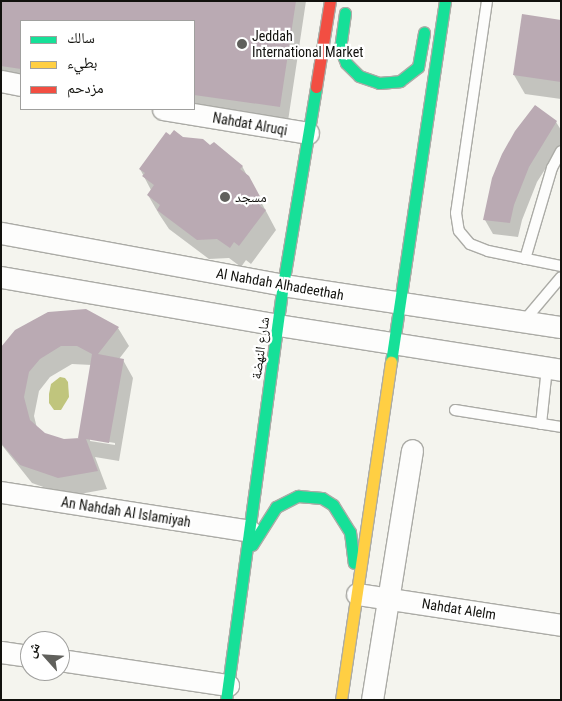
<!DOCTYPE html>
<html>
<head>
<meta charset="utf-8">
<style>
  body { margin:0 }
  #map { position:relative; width:562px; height:701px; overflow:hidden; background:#f4f4ee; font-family:"Roboto Condensed","Noto Naskh Arabic",sans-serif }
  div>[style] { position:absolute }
  .water>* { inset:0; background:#c0c57d }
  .shadow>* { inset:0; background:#0003 }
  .building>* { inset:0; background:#baaab3 }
  .roads { filter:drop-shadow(1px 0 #ababa6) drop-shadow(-1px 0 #ababa6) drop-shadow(0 1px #ababa6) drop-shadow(0 -1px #ababa6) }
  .lane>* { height:10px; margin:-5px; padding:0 5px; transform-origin:5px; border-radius:5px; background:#fdfdfc }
  .street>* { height:21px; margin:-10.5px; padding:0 10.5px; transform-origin:10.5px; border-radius:10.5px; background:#fdfdfc }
  .fast>* { height:11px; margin:-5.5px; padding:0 5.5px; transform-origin:5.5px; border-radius:5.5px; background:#16e098 }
  .slow>* { height:11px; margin:-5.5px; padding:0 5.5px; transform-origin:5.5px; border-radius:5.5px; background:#ffcf43 }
  .jam>* { height:11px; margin:-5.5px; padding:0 5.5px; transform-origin:5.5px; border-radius:5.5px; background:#f24e42 }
  .dots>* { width:14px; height:14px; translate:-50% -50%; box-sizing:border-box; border:2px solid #fff; border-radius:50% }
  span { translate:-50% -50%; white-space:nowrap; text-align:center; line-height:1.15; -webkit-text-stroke:4.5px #fff; paint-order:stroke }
  .poi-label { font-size:14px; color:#11110d }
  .left { translate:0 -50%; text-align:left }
  .street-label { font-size:14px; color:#11110d }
  .frame { position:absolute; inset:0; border:2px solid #11110d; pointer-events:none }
  .legend { position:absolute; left:20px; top:20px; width:175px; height:90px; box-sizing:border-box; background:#fff; border:1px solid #a0a09e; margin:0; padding:6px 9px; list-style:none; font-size:15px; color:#11110d }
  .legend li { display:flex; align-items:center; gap:10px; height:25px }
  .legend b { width:25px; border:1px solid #a0a09e }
  .north { position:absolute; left:20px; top:631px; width:50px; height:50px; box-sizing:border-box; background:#fff; border:1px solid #a0a09e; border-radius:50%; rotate:296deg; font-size:14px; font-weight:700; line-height:20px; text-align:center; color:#11110d }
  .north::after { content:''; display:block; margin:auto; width:18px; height:22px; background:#60605c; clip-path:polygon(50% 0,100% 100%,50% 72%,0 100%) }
</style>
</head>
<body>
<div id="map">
  <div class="water">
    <div style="clip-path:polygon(60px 377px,65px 378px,68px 382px,69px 397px,61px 410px,54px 410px,49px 403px,49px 394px,51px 384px)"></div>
  </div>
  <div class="shadow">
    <div style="clip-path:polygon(1px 1px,306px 1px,288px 121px,194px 108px,194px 21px,21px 21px,21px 82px,1px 80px)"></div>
    <div style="clip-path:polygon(561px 21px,561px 99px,525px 94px,514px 75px)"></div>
    <div style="clip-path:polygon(536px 106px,556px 122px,561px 130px,561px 144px,537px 182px,522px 220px,518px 237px,493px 234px,485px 220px)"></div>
    <div style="clip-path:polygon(170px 137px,242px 166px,276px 230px,251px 264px,246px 260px,241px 267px,229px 258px,209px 259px,169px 229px,159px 214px,148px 195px,151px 190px,140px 169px)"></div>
    <div style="clip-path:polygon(evenodd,118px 328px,129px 346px,119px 359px,123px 360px,133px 378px,119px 461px,95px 457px,107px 489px,69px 496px,32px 483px,1px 444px,1px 349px,118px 328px,72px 364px,92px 365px,80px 440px,63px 440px,44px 434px,37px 428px,34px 416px,39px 391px,50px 377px,72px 364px,118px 328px,90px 439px,115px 443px,115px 445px,90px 441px,90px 439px)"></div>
  </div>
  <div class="building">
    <div style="clip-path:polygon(1px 1px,296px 1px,280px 107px,194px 95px,194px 21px,21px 21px,21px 69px,1px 66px)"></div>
    <div style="clip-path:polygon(522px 14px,561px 20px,561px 82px,513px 75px)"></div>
    <div style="clip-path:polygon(535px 105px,557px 121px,529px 167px,514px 205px,510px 223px,483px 220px,492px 178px,502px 154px,515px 131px)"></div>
    <div style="clip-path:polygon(174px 130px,183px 137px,203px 139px,210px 145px,214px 142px,243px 166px,240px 169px,249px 176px,263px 202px,260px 206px,266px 210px,239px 246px,234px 242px,230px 248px,217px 239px,197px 240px,157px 210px,160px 205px,147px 195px,154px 185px,142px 176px,145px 173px,139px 169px,166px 132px,170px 135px)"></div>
    <div style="clip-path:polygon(evenodd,86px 309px,119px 327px,98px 354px,124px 359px,109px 443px,86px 439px,98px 471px,58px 478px,20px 465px,1px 443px,1px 347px,15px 330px,48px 312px,86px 309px,61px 346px,77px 346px,92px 354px,78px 438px,80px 438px,64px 439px,45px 433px,30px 420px,24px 397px,29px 372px,40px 359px,61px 346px)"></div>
  </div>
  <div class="roads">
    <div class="lane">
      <div style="left:487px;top:1px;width:214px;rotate:98.3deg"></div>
      <div style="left:456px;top:213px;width:18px;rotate:81deg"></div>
      <div style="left:459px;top:231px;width:17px;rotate:50deg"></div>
      <div style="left:470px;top:244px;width:19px;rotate:21deg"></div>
      <div style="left:488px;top:251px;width:75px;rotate:11.6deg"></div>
      <div style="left:525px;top:259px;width:95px;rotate:-73.5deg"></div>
      <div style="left:552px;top:168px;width:19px;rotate:-62deg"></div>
      <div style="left:524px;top:321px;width:57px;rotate:-49.9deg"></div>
      <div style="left:455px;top:410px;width:107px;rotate:9.1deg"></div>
      <div style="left:541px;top:424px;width:56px;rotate:-83.9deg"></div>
    </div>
    <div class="street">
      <div style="left:1px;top:81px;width:20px;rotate:11deg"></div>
      <div style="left:163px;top:109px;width:147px;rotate:9.4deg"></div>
      <div style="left:1px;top:233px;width:287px;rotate:10.4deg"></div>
      <div style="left:283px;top:285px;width:281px;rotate:8.6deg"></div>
      <div style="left:1px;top:277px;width:281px;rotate:9.8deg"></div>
      <div style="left:278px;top:325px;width:287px;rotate:9deg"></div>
      <div style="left:1px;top:492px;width:252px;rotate:8.9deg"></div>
      <div style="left:357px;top:594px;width:206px;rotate:8.6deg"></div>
      <div style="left:1px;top:652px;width:29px;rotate:8deg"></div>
      <div style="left:60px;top:660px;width:170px;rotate:8.5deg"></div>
      <div style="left:372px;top:700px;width:253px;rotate:-80.9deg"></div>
    </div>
    <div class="fast">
      <div style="left:345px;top:13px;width:35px;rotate:98deg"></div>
      <div style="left:340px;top:48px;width:16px;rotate:68deg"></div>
      <div style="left:346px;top:63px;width:18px;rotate:45deg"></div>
      <div style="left:359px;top:76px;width:21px;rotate:19deg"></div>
      <div style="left:379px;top:83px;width:21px;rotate:-5deg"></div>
      <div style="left:400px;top:81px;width:23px;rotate:-38deg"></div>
      <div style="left:418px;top:67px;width:35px;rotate:-80deg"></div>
      <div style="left:391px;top:362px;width:365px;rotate:-81.5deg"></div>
      <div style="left:252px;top:545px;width:45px;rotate:-57.7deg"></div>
      <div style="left:276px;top:507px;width:25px;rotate:-27deg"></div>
      <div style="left:298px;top:496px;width:24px;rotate:5deg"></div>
      <div style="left:322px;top:498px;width:13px;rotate:32deg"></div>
      <div style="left:333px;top:505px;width:32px;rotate:58deg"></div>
      <div style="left:350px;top:532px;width:31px;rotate:83deg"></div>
      <div style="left:226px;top:700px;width:419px;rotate:-82.2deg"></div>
      <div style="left:283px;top:285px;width:201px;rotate:-80.5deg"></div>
    </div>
    <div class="slow">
      <div style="left:341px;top:700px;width:342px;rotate:-81.6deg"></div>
    </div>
    <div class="jam">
      <div style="left:316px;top:87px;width:87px;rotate:-80.8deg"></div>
    </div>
  </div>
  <div class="dots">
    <div style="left:242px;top:44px;background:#60605c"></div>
    <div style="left:225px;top:197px;background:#60605c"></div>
  </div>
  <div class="poi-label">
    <span class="left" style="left:252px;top:44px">Jeddah<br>International Market</span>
    <span class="left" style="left:235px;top:197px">مسجد</span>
  </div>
  <div class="street-label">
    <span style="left:250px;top:124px;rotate:10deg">Nahdat Alruqi</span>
    <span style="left:280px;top:284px;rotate:10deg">Al Nahdah Alhadeethah</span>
    <span style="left:260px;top:348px;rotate:-82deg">شارع النهضة</span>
    <span style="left:126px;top:512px;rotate:9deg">An Nahdah Al Islamiyah</span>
    <span style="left:459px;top:609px;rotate:9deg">Nahdat Alelm</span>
  </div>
  <div class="frame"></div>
  <ul class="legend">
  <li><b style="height:6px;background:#16e098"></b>سالك</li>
  <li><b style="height:6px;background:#ffcf43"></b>بطيء</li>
  <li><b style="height:6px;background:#f24e42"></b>مزدحم</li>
  </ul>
  <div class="north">ش</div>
</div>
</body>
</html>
